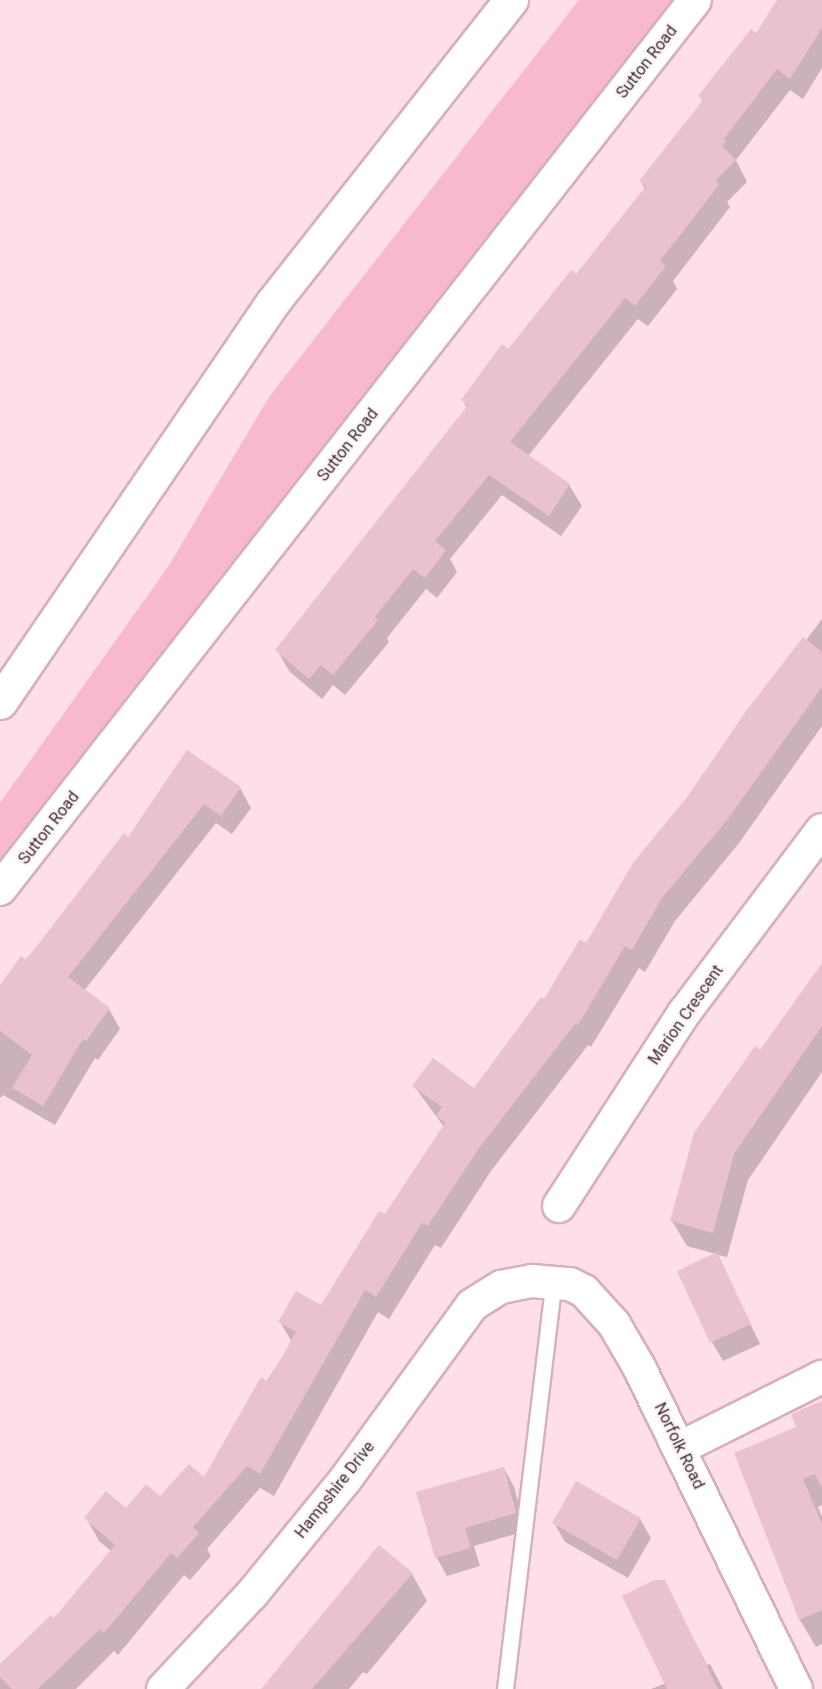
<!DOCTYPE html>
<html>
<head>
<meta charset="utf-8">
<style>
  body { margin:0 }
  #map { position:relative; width:822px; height:1689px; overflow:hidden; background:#fedee8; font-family:Roboto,sans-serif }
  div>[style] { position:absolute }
  .green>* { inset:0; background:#f8b9cd }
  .shadow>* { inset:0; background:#0003 }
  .building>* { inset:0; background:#e9c2ce }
  .roads { filter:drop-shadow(2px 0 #d6b0bc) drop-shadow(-2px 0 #d6b0bc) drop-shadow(0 2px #d6b0bc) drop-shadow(0 -2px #d6b0bc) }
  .lane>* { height:15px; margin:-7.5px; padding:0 7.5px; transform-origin:7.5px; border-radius:7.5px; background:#fff }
  .street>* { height:32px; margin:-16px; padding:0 16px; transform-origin:16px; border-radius:16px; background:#fff }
  .primary>* { height:33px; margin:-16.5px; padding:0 16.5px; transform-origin:16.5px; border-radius:16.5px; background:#fff }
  span { translate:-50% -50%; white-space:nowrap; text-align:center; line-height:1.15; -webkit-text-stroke:4.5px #fbf3f5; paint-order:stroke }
  .street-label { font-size:16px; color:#3f3035 }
</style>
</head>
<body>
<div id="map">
  <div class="green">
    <div style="clip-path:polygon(579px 0,676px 0,0 872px,0 803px,168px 567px,269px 397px)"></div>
  </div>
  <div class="shadow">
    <div style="clip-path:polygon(780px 0,822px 0,822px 68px,803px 99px,790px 90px,736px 160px,747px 182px,727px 202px,730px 207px,673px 281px,677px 289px,648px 326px,638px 319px,528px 456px,569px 485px,582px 506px,561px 536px,502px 495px,450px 559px,457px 572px,437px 598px,426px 589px,387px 638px,389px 642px,345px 695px,333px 685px,322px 699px,289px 671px,277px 650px,467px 408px,463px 400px,576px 276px,645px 189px,641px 181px,703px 102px,700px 96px,756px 35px)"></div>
    <div style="clip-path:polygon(822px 619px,822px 726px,739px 843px,675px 921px,645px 972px,639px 968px,591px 1047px,588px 1045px,491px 1171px,441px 1248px,435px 1245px,389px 1319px,378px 1312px,274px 1496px,260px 1488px,207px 1549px,211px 1556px,190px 1580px,184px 1575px,118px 1655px,114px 1651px,76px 1689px,0 1689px,0 1666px,54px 1620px,112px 1552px,99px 1541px,86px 1518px,126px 1510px,204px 1480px,292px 1342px,280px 1322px,322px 1307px,385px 1217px,444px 1127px,414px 1086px,475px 1090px,587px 945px,689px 797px)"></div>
    <div style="clip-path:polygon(188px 752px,240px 788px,251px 808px,232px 834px,216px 823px,84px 991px,109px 1009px,120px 1029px,98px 1060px,95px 1058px,55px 1125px,3px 1095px,0 1098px,0 990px,128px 839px)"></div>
    <div style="clip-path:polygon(822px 965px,822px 1072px,748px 1180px,727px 1257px,717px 1255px,760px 1344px,723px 1361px,712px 1342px,716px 1254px,687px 1246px,672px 1221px,761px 1052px)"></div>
    <div style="clip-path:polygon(822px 1402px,822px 1505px,818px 1507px,822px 1517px,822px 1644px,816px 1647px,800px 1620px,736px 1454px,798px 1428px)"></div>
    <div style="clip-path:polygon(504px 1468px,514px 1487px,526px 1531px,474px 1546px,480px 1566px,447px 1576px,437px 1558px,418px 1493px)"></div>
    <div style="clip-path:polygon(640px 1519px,651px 1538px,628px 1578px,565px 1542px,554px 1523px)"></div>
    <div style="clip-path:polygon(412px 1574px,427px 1601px,367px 1674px,363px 1672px,349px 1689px,265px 1689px)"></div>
    <div style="clip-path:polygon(664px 1582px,707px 1665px,710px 1664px,723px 1689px,651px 1689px,666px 1683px)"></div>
  </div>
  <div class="building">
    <div style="clip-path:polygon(777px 0,822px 0,822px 28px,790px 79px,777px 69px,724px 139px,726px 141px,722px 146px,736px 160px,715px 181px,719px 185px,660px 261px,666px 266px,635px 306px,625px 298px,510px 442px,570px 484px,549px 516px,489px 475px,435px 541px,446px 550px,425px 578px,413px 569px,375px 617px,378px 620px,333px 675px,321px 665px,309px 679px,275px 650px,468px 405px,461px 400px,502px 344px,508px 349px,571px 270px,576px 274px,646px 186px,639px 181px,703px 100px,698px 96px,751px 29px,756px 33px)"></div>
    <div style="clip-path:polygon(803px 637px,822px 652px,822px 687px,727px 820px,662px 898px,632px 950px,625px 946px,578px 1025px,575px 1024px,479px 1148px,428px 1226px,422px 1223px,376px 1297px,365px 1290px,260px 1474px,247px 1466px,193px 1527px,199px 1533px,177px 1558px,171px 1553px,104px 1633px,100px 1629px,38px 1689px,12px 1689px,0 1677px,0 1664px,51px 1615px,54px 1618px,115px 1545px,84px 1518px,106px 1491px,126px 1508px,146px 1484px,160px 1496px,189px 1464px,204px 1477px,261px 1377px,268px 1382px,296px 1332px,278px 1322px,296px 1291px,321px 1305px,379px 1211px,385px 1214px,445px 1123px,436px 1116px,442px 1107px,412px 1086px,433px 1058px,474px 1088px,541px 997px,544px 999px,580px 939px,586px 943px,633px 863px,688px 796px,746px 711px)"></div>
    <div style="clip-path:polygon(187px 750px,241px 787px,221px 816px,204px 804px,68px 977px,110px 1008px,86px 1041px,83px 1039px,43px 1106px,12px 1088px,32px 1055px,0 1031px,0 985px,21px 956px,26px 960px,124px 833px,128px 837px)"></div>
    <div style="clip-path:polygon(822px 963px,822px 1026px,734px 1154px,713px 1233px,670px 1221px,694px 1133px,755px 1046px,760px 1050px)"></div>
    <div style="clip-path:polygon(717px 1252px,751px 1324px,710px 1343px,677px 1271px)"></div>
    <div style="clip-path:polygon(822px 1401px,822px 1488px,815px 1474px,803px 1479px,822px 1524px,822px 1610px,799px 1620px,734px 1453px,796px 1427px,791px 1414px)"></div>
    <div style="clip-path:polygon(504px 1467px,516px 1513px,465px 1528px,471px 1548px,435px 1558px,416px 1492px)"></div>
    <div style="clip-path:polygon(576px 1481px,641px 1518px,617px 1560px,552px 1523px)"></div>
    <div style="clip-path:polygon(379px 1545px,413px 1573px,312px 1689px,261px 1689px)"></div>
    <div style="clip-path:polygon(654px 1580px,665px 1580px,718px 1689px,667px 1689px,622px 1596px)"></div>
  </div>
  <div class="roads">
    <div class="lane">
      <div style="left:505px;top:1689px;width:411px;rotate:-83.2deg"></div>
    </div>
    <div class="street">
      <div style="left:0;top:889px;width:1128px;rotate:-51.98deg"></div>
      <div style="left:559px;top:1206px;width:230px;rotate:-57.1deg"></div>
      <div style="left:684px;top:1013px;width:229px;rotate:-53deg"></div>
      <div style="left:680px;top:1448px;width:159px;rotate:-26.6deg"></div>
      <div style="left:163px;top:1689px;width:130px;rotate:-46.9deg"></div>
      <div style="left:252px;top:1594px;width:147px;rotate:-50.8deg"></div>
      <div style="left:345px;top:1480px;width:216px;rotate:-54deg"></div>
      <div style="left:472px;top:1305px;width:34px;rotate:-32deg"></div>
      <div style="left:501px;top:1287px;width:32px;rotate:-11deg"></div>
      <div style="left:532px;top:1281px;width:38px;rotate:5deg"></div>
      <div style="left:570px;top:1284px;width:16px;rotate:27deg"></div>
      <div style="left:584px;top:1291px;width:45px;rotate:47.7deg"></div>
      <div style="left:614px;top:1324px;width:50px;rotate:59.8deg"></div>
      <div style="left:639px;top:1367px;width:358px;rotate:64deg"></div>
    </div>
    <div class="primary">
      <div style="left:0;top:702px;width:484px;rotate:-55.7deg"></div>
      <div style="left:273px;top:302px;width:385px;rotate:-51.8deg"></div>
    </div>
  </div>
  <div class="street-label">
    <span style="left:647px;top:62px;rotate:-52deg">Sutton Road</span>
    <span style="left:348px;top:445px;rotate:-52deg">Sutton Road</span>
    <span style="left:49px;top:828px;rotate:-52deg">Sutton Road</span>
    <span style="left:686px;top:1015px;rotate:-55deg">Marion Crescent</span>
    <span style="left:679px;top:1446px;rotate:64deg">Norfolk Road</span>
    <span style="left:335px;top:1490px;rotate:-52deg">Hampshire Drive</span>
  </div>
</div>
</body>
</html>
